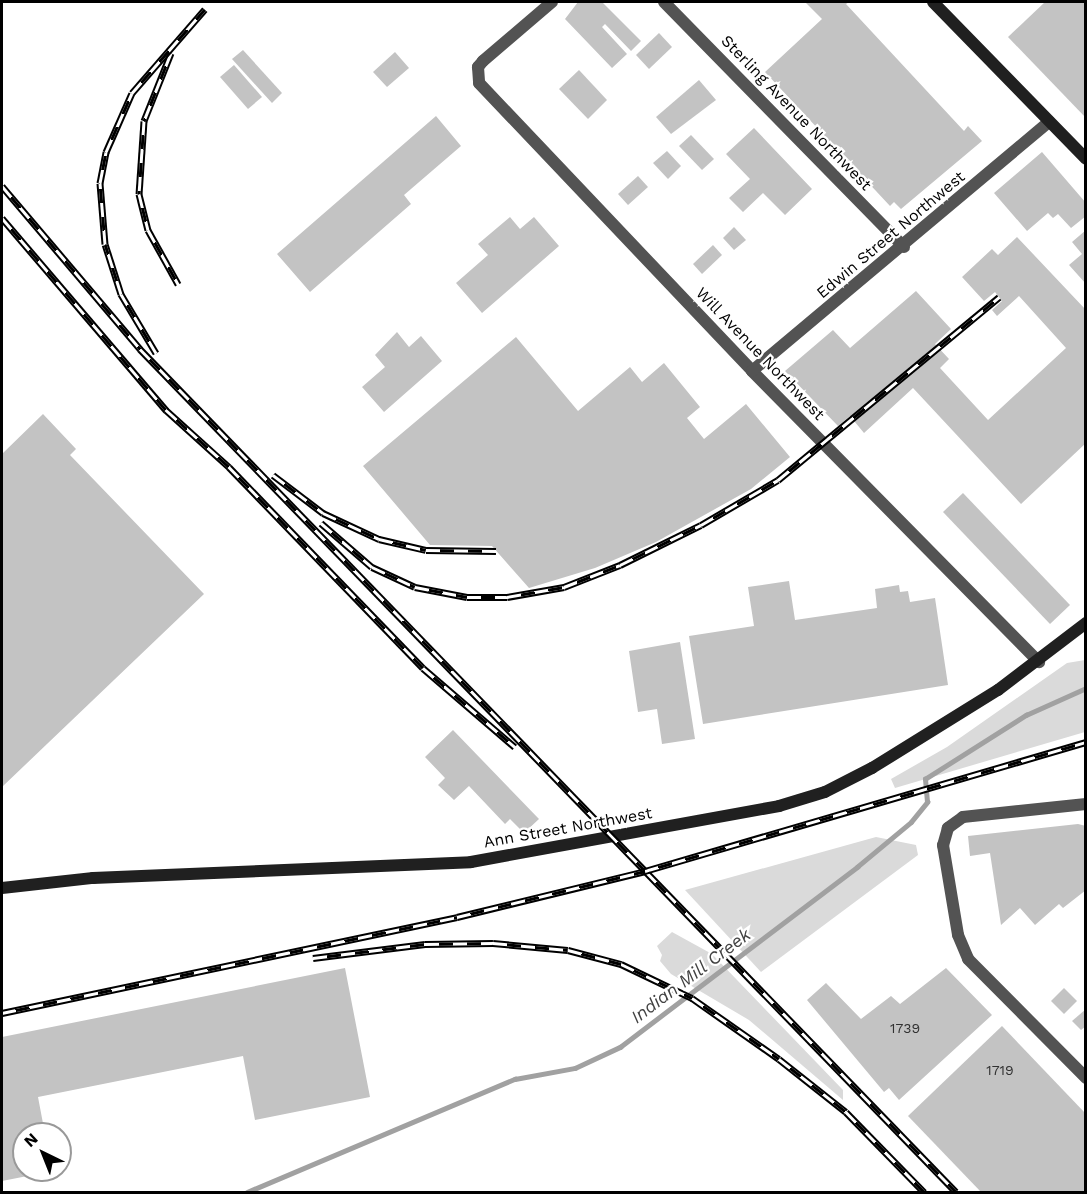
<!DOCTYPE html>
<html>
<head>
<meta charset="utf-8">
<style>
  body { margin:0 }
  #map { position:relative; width:1087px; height:1194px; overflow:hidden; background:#fff; font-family:"Work Sans",sans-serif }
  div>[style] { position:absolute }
  .green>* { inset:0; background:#dadada }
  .stream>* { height:4.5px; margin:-2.25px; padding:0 2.25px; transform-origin:2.25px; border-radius:2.25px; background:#a1a1a1 }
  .building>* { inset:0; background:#c3c3c3 }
  .street>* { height:12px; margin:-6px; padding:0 6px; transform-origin:6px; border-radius:6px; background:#535353 }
  .secondary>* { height:12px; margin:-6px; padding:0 6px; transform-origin:6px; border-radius:6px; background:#202020 }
  .rail>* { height:7px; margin-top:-3.5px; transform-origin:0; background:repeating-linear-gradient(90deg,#fff 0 14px,#000 0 28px); box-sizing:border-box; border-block:2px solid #000 }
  span { translate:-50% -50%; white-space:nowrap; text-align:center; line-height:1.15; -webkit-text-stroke:4.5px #fff; paint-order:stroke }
  .number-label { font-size:14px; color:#313131 }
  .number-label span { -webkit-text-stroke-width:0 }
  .street-label { font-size:16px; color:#000 }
  .water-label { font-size:18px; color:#424242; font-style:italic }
  .frame { position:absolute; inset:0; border:3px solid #000; pointer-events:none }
  .north { position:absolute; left:12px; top:1122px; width:60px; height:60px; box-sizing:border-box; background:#fff; border:2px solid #999; border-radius:50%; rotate:317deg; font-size:16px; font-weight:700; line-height:24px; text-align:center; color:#000 }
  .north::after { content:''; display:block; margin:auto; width:21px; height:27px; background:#000; clip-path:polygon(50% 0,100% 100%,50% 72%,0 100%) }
</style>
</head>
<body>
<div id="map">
  <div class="green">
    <div style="clip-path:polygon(1085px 660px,1085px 732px,895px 788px,891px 779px,947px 747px,1067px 663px)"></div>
    <div style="clip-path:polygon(876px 837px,916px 845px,918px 855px,761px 972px,685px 890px)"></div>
    <div style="clip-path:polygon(672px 932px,712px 954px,843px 1090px,843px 1100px,749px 1020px,671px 974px,660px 961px,662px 955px,657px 946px)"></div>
  </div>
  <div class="stream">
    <div style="left:247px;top:1192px;width:291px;rotate:-22.9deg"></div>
    <div style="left:515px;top:1079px;width:61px;rotate:-10.4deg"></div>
    <div style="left:575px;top:1068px;width:50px;rotate:-25deg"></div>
    <div style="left:620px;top:1047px;width:298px;rotate:-37.2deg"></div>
    <div style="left:857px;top:867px;width:70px;rotate:-39.8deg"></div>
    <div style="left:911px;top:822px;width:26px;rotate:-51deg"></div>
    <div style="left:927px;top:802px;width:23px;rotate:-95deg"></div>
    <div style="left:925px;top:779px;width:120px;rotate:-32.4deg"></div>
    <div style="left:1026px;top:715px;width:66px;rotate:-24.2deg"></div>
  </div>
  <div class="building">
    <div style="clip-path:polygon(578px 2px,602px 2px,641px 41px,631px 51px,605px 24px,602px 27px,627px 54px,612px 68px,565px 19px)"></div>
    <div style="clip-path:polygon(805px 2px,849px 2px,846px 4px,964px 131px,968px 126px,982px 141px,901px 209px,894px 202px,890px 206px,765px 72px,822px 19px)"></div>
    <div style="clip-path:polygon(1045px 2px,1086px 2px,1086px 118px,1008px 37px)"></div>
    <div style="clip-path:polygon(659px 33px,672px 47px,649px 69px,636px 55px)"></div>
    <div style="clip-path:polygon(243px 50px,282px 93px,272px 103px,232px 59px)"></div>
    <div style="clip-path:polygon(395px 52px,409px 68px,387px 87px,373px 72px)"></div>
    <div style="clip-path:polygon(234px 65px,262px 97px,248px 109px,220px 77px)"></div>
    <div style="clip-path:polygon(579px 70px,607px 100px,588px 119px,559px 89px)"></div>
    <div style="clip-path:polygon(699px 80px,716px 100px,671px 134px,656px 117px)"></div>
    <div style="clip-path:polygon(436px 116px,461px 146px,404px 195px,411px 204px,310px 292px,277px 254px)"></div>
    <div style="clip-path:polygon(754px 128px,812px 189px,785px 215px,763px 193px,743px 212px,729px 198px,750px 179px,726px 154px)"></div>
    <div style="clip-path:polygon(691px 135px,714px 159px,702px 170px,679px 146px)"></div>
    <div style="clip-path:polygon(667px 151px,681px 166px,668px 179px,653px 163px)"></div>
    <div style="clip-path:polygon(1042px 152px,1086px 203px,1086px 216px,1071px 228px,1058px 214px,1053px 218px,1048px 213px,1027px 231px,994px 193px)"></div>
    <div style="clip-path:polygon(638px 176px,648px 187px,628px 205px,618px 194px)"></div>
    <div style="clip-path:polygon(510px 217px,520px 229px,534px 217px,559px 246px,482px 313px,456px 283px,488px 255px,478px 244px)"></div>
    <div style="clip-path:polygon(734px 227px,746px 240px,734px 250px,723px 238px)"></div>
    <div style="clip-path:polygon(1086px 230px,1086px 284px,1069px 265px,1082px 254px,1072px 242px)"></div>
    <div style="clip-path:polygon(1017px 237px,1086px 310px,1086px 443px,1021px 504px,913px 388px,864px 433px,850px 416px,838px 426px,785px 371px,833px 330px,850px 348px,916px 291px,951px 329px,935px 344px,949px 359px,940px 368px,988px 420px,1066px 348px,1019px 296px,997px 316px,992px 310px,1002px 301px,995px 292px,984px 301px,962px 277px,992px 249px,998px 255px)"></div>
    <div style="clip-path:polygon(713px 245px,722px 255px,702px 274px,693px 264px)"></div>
    <div style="clip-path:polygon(397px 332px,409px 347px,421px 336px,442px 361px,384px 412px,362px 387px,385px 367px,375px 355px)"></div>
    <div style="clip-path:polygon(516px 337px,578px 411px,630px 367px,642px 382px,664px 363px,700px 407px,687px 418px,704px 439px,746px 404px,790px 457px,751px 489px,656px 542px,595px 568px,529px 588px,492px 546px,430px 545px,363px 466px)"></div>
    <div style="clip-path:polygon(43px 414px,76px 449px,70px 455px,204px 594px,2px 787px,2px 454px)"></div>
    <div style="clip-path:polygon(963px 493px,1070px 605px,1050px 624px,943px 512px)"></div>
    <div style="clip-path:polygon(789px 581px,795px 620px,877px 608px,875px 589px,899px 585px,900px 592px,908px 591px,910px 602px,935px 598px,948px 685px,703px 724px,689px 636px,754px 626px,748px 587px)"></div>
    <div style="clip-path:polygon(680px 642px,695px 739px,662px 744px,657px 709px,638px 712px,629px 651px)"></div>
    <div style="clip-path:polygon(453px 730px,539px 819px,524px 833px,510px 819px,505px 824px,469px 786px,454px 800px,438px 785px,445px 778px,425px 757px)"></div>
    <div style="clip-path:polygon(1078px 824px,1086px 826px,1086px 890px,1063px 908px,1059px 904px,1035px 925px,1020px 908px,1001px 925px,990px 853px,970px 856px,968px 836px)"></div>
    <div style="clip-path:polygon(345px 968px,370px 1097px,255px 1120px,243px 1056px,38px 1097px,45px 1134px,24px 1134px,24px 1170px,53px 1171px,2px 1181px,2px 1037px)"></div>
    <div style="clip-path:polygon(946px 968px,992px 1015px,899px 1100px,889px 1088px,884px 1092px,807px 1000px,826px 983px,861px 1019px,891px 996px,900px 1004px)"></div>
    <div style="clip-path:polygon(1064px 988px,1077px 1001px,1064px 1014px,1051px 1001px)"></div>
    <div style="clip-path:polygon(1086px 1009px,1086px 1026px,1081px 1030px,1072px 1021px)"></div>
    <div style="clip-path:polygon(1002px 1026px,1086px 1114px,1086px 1192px,981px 1192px,908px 1116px)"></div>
  </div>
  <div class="street">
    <div style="left:552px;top:2px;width:91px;rotate:139.5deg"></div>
    <div style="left:483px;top:61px;width:8px;rotate:130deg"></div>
    <div style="left:478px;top:67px;width:16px;rotate:86deg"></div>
    <div style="left:479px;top:83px;width:397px;rotate:46.5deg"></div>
    <div style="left:752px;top:371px;width:409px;rotate:45.4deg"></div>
    <div style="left:664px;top:2px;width:343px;rotate:45.6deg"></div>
    <div style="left:752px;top:371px;width:388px;rotate:-40deg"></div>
    <div style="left:1086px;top:804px;width:124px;rotate:174deg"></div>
    <div style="left:963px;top:817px;width:19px;rotate:144deg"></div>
    <div style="left:948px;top:828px;width:18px;rotate:106deg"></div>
    <div style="left:943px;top:845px;width:91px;rotate:80.5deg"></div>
    <div style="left:958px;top:935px;width:26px;rotate:67deg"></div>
    <div style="left:968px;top:959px;width:168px;rotate:45.2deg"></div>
  </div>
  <div class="secondary">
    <div style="left:933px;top:2px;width:219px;rotate:45.7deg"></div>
    <div style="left:2px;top:888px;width:92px;rotate:-6.3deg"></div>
    <div style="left:93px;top:878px;width:378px;rotate:-2.4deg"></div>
    <div style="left:471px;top:862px;width:313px;rotate:-10.3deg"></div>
    <div style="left:779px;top:806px;width:48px;rotate:-16.9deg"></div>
    <div style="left:825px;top:792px;width:53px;rotate:-27.1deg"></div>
    <div style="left:872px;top:768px;width:148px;rotate:-31.8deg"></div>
    <div style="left:998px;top:690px;width:111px;rotate:-37.3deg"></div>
  </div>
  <div class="rail">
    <div style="left:171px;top:53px;width:73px;rotate:111.7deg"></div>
    <div style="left:144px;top:121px;width:73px;rotate:93.9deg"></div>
    <div style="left:139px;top:194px;width:37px;rotate:76deg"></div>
    <div style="left:148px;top:230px;width:62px;rotate:60.9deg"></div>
    <div style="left:2px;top:186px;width:214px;rotate:49.7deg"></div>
    <div style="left:140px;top:349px;width:1173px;rotate:45.93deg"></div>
    <div style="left:2px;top:218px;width:253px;rotate:49.5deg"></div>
    <div style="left:166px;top:410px;width:85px;rotate:42.1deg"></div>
    <div style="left:229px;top:467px;width:279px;rotate:46deg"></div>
    <div style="left:423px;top:668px;width:121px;rotate:40.7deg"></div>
    <div style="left:156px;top:353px;width:69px;rotate:-120.7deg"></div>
    <div style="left:121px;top:294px;width:52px;rotate:-107.7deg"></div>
    <div style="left:105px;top:244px;width:61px;rotate:-94.7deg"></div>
    <div style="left:100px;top:183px;width:32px;rotate:-79deg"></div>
    <div style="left:106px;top:152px;width:64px;rotate:-66.2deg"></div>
    <div style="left:132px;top:93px;width:111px;rotate:-49deg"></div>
    <div style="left:273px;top:475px;width:63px;rotate:37.2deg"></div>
    <div style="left:323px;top:513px;width:62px;rotate:24.9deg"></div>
    <div style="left:379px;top:539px;width:48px;rotate:13.2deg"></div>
    <div style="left:426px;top:550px;width:70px;rotate:0.8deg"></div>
    <div style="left:321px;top:523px;width:67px;rotate:40.8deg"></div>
    <div style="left:372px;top:567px;width:47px;rotate:24.9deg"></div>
    <div style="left:415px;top:587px;width:53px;rotate:10.9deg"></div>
    <div style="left:467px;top:597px;width:40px"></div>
    <div style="left:507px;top:597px;width:58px;rotate:-10deg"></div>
    <div style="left:564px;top:587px;width:60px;rotate:-21.4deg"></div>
    <div style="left:620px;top:565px;width:90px;rotate:-26.3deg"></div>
    <div style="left:701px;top:525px;width:89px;rotate:-30.3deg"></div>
    <div style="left:778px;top:480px;width:287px;rotate:-39.6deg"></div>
    <div style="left:313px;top:958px;width:113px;rotate:-7.1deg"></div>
    <div style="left:425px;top:944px;width:68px;rotate:-0.8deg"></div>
    <div style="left:493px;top:943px;width:75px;rotate:5.3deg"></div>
    <div style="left:568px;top:950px;width:55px;rotate:14.8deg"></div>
    <div style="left:621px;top:964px;width:79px;rotate:25.6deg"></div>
    <div style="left:692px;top:998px;width:106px;rotate:35deg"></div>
    <div style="left:779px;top:1059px;width:85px;rotate:38.3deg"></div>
    <div style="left:846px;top:1112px;width:112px;rotate:45.7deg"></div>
    <div style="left:2px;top:1013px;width:465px;rotate:-11.9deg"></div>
    <div style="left:457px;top:917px;width:194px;rotate:-13.7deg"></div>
    <div style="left:645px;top:871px;width:459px;rotate:-16.3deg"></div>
  </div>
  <div class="number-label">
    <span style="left:905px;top:1028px">1739</span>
    <span style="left:1000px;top:1070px">1719</span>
  </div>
  <div class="street-label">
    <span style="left:796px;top:113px;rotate:46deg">Sterling Avenue Northwest</span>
    <span style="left:891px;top:235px;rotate:-40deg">Edwin Street Northwest</span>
    <span style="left:760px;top:354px;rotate:46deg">Will Avenue Northwest</span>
    <span style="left:568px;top:828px;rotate:-10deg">Ann Street Northwest</span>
  </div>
  <div class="water-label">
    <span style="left:691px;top:976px;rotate:-37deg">Indian Mill Creek</span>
  </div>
  <div class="frame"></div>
  <div class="north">N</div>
</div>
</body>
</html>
